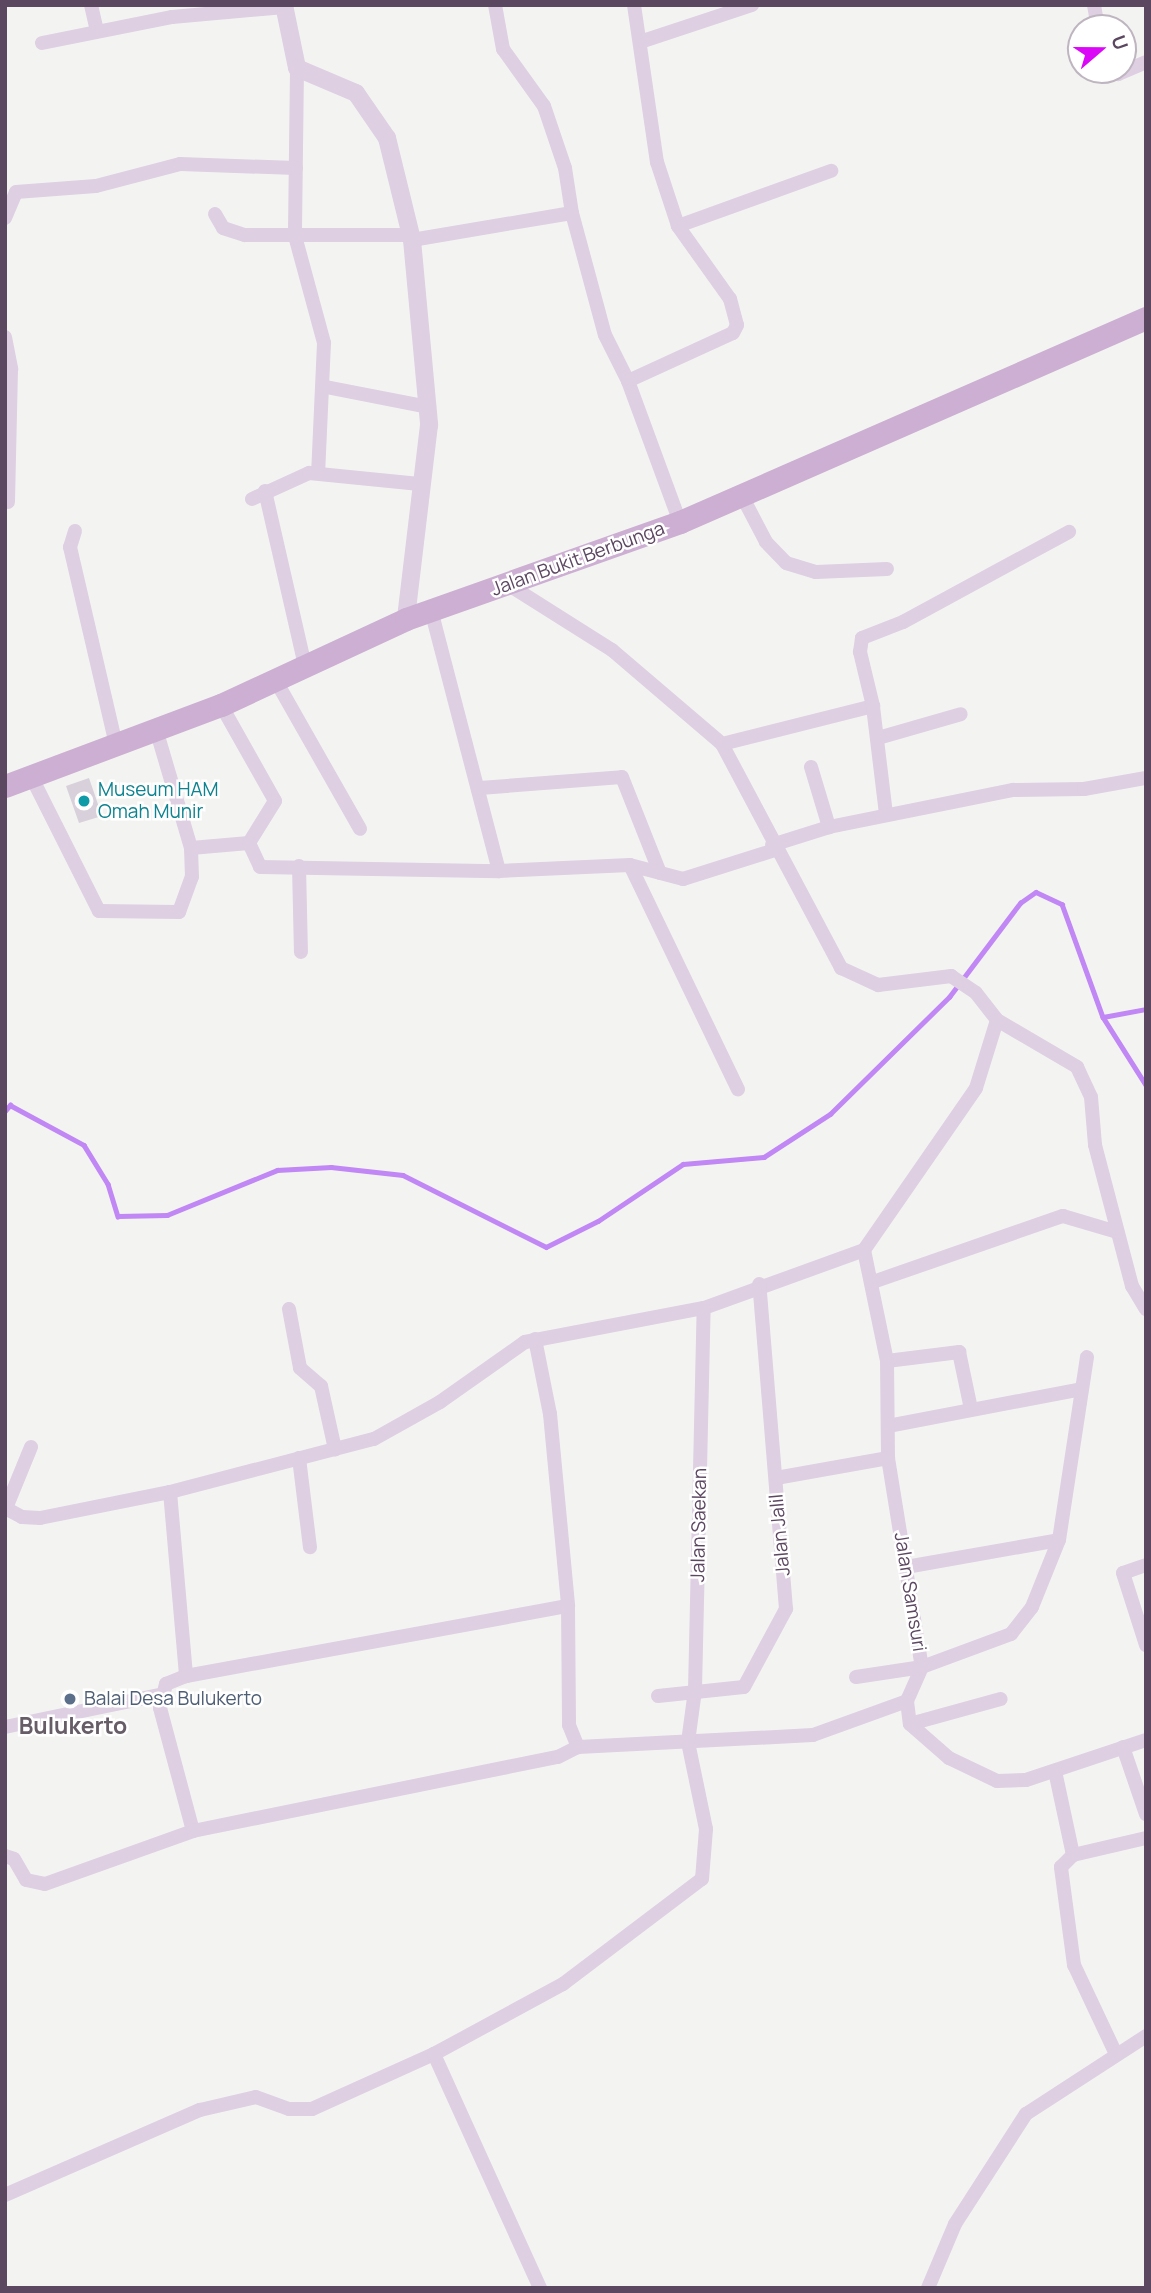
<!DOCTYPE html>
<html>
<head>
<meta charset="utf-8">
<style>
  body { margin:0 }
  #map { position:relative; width:1151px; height:2293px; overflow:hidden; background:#f3f4f2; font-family:Manrope,sans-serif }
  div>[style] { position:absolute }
  .stream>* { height:4.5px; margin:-2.25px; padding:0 2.25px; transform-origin:2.25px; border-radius:2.25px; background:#c087f5 }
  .building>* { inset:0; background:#d8d0da }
  .minor>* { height:14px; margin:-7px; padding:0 7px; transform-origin:7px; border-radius:7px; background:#decfe2 }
  .tertiary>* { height:18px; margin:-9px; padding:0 9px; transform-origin:9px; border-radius:9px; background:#decfe2 }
  .primary>* { height:23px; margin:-11.5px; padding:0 11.5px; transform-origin:11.5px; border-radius:11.5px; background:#ccafd2 }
  .dots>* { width:19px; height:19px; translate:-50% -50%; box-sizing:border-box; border:4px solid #fff; border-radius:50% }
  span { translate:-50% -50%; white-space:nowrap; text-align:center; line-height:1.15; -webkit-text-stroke:5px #fff; paint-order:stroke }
  .street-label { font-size:19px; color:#5c4761 }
  .culture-label { font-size:19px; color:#0d838f }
  .left { translate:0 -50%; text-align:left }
  .service-label { font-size:19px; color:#4e5e75 }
  .quarter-label { font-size:23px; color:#665d67; font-weight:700 }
  .frame { position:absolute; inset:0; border:7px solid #5c4761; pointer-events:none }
  .north { position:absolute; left:1067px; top:14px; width:70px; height:70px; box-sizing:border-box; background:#fff; border:2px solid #beb5c0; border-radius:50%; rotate:70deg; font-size:19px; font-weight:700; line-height:28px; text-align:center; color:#5c4761 }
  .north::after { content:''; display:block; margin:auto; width:24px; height:32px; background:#da08f7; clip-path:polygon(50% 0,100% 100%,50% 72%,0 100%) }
</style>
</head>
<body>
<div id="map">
  <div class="stream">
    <div style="left:1103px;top:1017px;width:44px;rotate:-10.5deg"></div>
    <div style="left:5px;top:1111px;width:8px;rotate:-50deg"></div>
    <div style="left:10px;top:1105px;width:84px;rotate:28.4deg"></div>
    <div style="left:84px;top:1145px;width:46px;rotate:58.4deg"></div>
    <div style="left:108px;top:1184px;width:34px;rotate:73deg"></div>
    <div style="left:118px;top:1216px;width:49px;rotate:-1.2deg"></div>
    <div style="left:167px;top:1215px;width:119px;rotate:-22.2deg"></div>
    <div style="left:277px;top:1170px;width:54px;rotate:-3.2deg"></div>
    <div style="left:331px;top:1167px;width:72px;rotate:6.3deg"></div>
    <div style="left:403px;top:1175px;width:160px;rotate:26.7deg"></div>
    <div style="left:546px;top:1247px;width:58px;rotate:-26.6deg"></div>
    <div style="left:598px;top:1221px;width:102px;rotate:-33.8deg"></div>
    <div style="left:683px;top:1164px;width:81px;rotate:-4.9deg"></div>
    <div style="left:764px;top:1157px;width:79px;rotate:-33.1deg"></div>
    <div style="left:830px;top:1114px;width:167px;rotate:-44.5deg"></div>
    <div style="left:949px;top:997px;width:118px;rotate:-52.9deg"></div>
    <div style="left:1020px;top:903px;width:19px;rotate:-35deg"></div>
    <div style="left:1036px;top:892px;width:29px;rotate:25deg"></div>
    <div style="left:1062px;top:904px;width:120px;rotate:70.1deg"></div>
    <div style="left:1103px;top:1017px;width:80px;rotate:57.7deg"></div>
  </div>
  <div class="building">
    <div style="clip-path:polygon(89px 778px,102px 816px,79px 823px,66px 786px)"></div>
  </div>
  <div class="minor">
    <div style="left:91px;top:5px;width:26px;rotate:77deg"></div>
    <div style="left:495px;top:5px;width:45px;rotate:79.7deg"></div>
    <div style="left:503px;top:49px;width:70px;rotate:54.3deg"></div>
    <div style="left:544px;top:106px;width:65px;rotate:71.3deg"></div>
    <div style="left:565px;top:168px;width:46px;rotate:81.2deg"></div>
    <div style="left:634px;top:5px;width:159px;rotate:81.7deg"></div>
    <div style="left:657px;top:162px;width:67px;rotate:71.8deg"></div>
    <div style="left:678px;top:226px;width:163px;rotate:-19.8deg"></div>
    <div style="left:1094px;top:5px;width:23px;rotate:80deg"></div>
    <div style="left:643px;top:41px;width:115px;rotate:-18.3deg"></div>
    <div style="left:42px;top:43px;width:133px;rotate:-11.3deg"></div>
    <div style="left:172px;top:17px;width:113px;rotate:-5.1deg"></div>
    <div style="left:297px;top:68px;width:168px;rotate:90.7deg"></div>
    <div style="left:295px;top:236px;width:111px;rotate:74.8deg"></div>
    <div style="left:324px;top:343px;width:130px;rotate:92.6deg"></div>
    <div style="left:1108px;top:70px;width:11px;rotate:22deg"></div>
    <div style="left:1118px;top:74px;width:30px;rotate:-23deg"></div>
    <div style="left:215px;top:214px;width:16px;rotate:60deg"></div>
    <div style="left:223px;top:228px;width:23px;rotate:18deg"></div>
    <div style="left:245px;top:235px;width:165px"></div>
    <div style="left:5px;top:218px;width:28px;rotate:-67deg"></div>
    <div style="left:16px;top:192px;width:80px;rotate:-4.3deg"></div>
    <div style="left:96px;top:186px;width:87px;rotate:-14.7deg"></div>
    <div style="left:180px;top:164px;width:116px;rotate:2deg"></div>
    <div style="left:412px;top:240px;width:162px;rotate:-9.6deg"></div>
    <div style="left:572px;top:213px;width:126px;rotate:74.9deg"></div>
    <div style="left:605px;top:335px;width:51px;rotate:63.4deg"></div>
    <div style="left:628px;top:381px;width:150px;rotate:69.8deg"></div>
    <div style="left:5px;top:337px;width:33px;rotate:79deg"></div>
    <div style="left:11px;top:369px;width:133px;rotate:91.3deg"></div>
    <div style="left:628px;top:381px;width:115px;rotate:-24.6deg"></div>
    <div style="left:733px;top:333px;width:9px;rotate:-63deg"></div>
    <div style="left:737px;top:325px;width:27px;rotate:-105deg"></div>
    <div style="left:730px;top:299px;width:90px;rotate:-125.5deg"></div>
    <div style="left:326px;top:387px;width:105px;rotate:11deg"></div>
    <div style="left:265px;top:491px;width:180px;rotate:77.1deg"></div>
    <div style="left:742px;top:496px;width:52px;rotate:62.4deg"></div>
    <div style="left:766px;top:542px;width:29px;rotate:46deg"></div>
    <div style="left:786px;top:563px;width:31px;rotate:17deg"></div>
    <div style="left:816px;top:572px;width:71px;rotate:-2.4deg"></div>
    <div style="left:252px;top:499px;width:63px;rotate:-24.5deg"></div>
    <div style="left:309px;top:473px;width:111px;rotate:5.7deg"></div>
    <div style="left:75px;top:531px;width:17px;rotate:107deg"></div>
    <div style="left:70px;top:547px;width:199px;rotate:76.9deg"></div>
    <div style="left:509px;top:585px;width:122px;rotate:32.3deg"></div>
    <div style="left:612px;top:650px;width:145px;rotate:40.5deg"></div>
    <div style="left:722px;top:744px;width:254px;rotate:62deg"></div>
    <div style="left:841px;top:968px;width:41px;rotate:24.7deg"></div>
    <div style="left:878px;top:985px;width:74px;rotate:-7deg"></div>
    <div style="left:951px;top:976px;width:30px;rotate:34deg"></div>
    <div style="left:976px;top:993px;width:34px;rotate:52deg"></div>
    <div style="left:997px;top:1020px;width:93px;rotate:30.4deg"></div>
    <div style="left:1077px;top:1067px;width:33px;rotate:65deg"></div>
    <div style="left:1091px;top:1097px;width:48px;rotate:85.2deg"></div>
    <div style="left:1095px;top:1145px;width:146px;rotate:75.3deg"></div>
    <div style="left:1132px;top:1286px;width:27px;rotate:59deg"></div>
    <div style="left:431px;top:610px;width:270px;rotate:75.4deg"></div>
    <div style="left:276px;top:681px;width:170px;rotate:60.4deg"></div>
    <div style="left:221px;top:705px;width:110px;rotate:60.6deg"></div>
    <div style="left:275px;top:801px;width:49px;rotate:121.8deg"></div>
    <div style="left:878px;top:738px;width:86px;rotate:-16.1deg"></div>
    <div style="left:722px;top:744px;width:156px;rotate:-14.1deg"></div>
    <div style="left:811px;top:767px;width:63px;rotate:73.3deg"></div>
    <div style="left:31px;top:776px;width:151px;rotate:63.3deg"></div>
    <div style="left:99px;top:911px;width:80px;rotate:0.7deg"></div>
    <div style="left:179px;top:912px;width:37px;rotate:-70deg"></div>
    <div style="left:192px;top:877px;width:29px;rotate:-92deg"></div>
    <div style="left:191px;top:848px;width:127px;rotate:-106.4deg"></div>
    <div style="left:480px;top:788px;width:142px;rotate:-4.4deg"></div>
    <div style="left:622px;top:777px;width:103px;rotate:68.4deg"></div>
    <div style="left:886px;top:814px;width:109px;rotate:-96.9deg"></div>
    <div style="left:873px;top:706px;width:56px;rotate:-103.5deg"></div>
    <div style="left:860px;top:652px;width:14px;rotate:-82deg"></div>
    <div style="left:862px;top:638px;width:44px;rotate:-21.3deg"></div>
    <div style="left:903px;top:622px;width:189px;rotate:-28.5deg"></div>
    <div style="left:772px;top:845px;width:60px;rotate:-17.5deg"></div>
    <div style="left:829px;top:827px;width:188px;rotate:-11.4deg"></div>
    <div style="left:1013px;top:790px;width:71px;rotate:-0.8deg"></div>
    <div style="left:1084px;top:789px;width:63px;rotate:-10.1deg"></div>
    <div style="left:191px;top:848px;width:58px;rotate:-4.9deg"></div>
    <div style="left:249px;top:843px;width:26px;rotate:65deg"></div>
    <div style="left:260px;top:867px;width:239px;rotate:1deg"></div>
    <div style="left:499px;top:871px;width:131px;rotate:-2.6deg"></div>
    <div style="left:630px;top:865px;width:55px;rotate:14.8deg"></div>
    <div style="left:683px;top:879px;width:96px;rotate:-17.5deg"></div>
    <div style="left:630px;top:865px;width:249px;rotate:64.3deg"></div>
    <div style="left:299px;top:866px;width:86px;rotate:88.7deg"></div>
    <div style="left:864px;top:1250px;width:197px;rotate:-55.3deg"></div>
    <div style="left:976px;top:1088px;width:71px;rotate:-72.8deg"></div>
    <div style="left:873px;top:1282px;width:201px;rotate:-19.2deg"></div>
    <div style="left:1063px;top:1216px;width:56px;rotate:16.5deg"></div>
    <div style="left:289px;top:1309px;width:60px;rotate:79.4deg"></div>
    <div style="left:300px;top:1368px;width:28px;rotate:41deg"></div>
    <div style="left:321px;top:1386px;width:65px;rotate:77.5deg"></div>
    <div style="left:535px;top:1339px;width:76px;rotate:78.7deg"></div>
    <div style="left:550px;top:1414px;width:193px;rotate:84.6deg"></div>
    <div style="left:568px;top:1606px;width:119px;rotate:89.5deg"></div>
    <div style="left:569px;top:1725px;width:24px;rotate:68deg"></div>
    <div style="left:887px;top:1361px;width:73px;rotate:-7.1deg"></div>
    <div style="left:959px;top:1352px;width:58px;rotate:78.1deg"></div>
    <div style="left:888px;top:1426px;width:197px;rotate:-10.8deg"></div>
    <div style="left:299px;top:1458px;width:90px;rotate:83deg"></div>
    <div style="left:776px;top:1478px;width:114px;rotate:-10.1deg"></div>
    <div style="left:170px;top:1492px;width:185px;rotate:85deg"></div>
    <div style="left:5px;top:1508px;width:19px;rotate:28deg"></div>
    <div style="left:22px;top:1517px;width:18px;rotate:3deg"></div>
    <div style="left:40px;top:1518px;width:133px;rotate:-11.3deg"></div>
    <div style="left:170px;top:1492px;width:211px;rotate:-14.6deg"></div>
    <div style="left:374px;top:1439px;width:76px;rotate:-29.3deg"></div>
    <div style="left:440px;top:1402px;width:104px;rotate:-35.2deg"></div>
    <div style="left:525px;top:1342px;width:182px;rotate:-10.8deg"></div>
    <div style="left:704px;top:1308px;width:170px;rotate:-19.9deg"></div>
    <div style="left:864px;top:1250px;width:113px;rotate:78.3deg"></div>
    <div style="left:887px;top:1361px;width:97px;rotate:89.4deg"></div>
    <div style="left:888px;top:1458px;width:212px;rotate:80.8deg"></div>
    <div style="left:922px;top:1667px;width:37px;rotate:114deg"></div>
    <div style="left:907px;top:1701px;width:23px;rotate:83deg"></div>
    <div style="left:910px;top:1724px;width:52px;rotate:41.1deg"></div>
    <div style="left:949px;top:1758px;width:53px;rotate:25.6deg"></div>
    <div style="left:997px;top:1781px;width:29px;rotate:-2deg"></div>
    <div style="left:1026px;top:1780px;width:126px;rotate:-18.4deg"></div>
    <div style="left:6px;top:1508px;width:66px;rotate:-67.7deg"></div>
    <div style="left:1146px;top:1565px;width:24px;rotate:161deg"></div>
    <div style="left:1123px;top:1573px;width:76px;rotate:72.3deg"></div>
    <div style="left:906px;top:1567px;width:155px;rotate:-10deg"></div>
    <div style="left:856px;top:1677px;width:67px;rotate:-8.6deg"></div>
    <div style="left:922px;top:1667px;width:95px;rotate:-20.3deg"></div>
    <div style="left:1011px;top:1634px;width:34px;rotate:-52deg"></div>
    <div style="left:1032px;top:1607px;width:72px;rotate:-68.1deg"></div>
    <div style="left:1059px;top:1540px;width:185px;rotate:-81.3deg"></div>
    <div style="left:658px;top:1696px;width:86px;rotate:-6deg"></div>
    <div style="left:744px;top:1687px;width:89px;rotate:-61.7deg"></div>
    <div style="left:786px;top:1609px;width:326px;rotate:-94.7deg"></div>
    <div style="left:910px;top:1724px;width:94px;rotate:-15.4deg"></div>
    <div style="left:5px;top:1727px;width:157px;rotate:-11.7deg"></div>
    <div style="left:1123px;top:1747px;width:71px;rotate:71.1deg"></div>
    <div style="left:1055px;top:1771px;width:86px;rotate:77.9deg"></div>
    <div style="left:193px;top:1831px;width:127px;rotate:-105deg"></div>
    <div style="left:160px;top:1708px;width:25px;rotate:-76deg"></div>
    <div style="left:166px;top:1684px;width:22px;rotate:-22deg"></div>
    <div style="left:186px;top:1676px;width:388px;rotate:-10.4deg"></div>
    <div style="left:5px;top:1856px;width:9px;rotate:18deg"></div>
    <div style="left:14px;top:1859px;width:24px;rotate:60deg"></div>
    <div style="left:26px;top:1880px;width:19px;rotate:12deg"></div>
    <div style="left:45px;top:1884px;width:157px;rotate:-19.7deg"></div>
    <div style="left:193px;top:1831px;width:372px;rotate:-11.5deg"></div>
    <div style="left:558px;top:1757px;width:22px;rotate:-27deg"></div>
    <div style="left:578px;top:1747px;width:235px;rotate:-2.9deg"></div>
    <div style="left:813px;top:1735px;width:100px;rotate:-19.9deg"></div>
    <div style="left:1115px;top:2052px;width:96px;rotate:-115.2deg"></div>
    <div style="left:1074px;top:1965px;width:99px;rotate:-97.6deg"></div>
    <div style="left:1061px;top:1867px;width:17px;rotate:-45deg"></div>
    <div style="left:1073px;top:1855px;width:75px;rotate:-13.1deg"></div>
    <div style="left:5px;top:2195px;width:213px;rotate:-23.6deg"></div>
    <div style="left:200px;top:2110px;width:57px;rotate:-13.1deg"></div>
    <div style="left:256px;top:2097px;width:35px;rotate:20deg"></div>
    <div style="left:289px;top:2109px;width:23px"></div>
    <div style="left:312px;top:2109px;width:134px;rotate:-24.3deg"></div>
    <div style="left:540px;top:2288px;width:257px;rotate:-114.4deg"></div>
    <div style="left:434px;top:2054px;width:147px;rotate:-28.5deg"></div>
    <div style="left:563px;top:1984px;width:174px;rotate:-37.1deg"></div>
    <div style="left:702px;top:1879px;width:50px;rotate:-85.4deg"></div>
    <div style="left:706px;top:1829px;width:89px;rotate:-101.7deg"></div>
    <div style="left:688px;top:1742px;width:52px;rotate:-82.3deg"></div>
    <div style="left:695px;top:1690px;width:382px;rotate:-88.7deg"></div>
    <div style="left:928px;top:2288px;width:69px;rotate:-67.1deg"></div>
    <div style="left:955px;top:2224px;width:131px;rotate:-57.2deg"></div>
    <div style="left:1026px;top:2114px;width:143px;rotate:-33deg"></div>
  </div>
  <div class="tertiary">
    <div style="left:284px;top:5px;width:64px;rotate:78.3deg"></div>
    <div style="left:297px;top:68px;width:64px;rotate:23deg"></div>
    <div style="left:356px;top:93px;width:55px;rotate:55.4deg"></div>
    <div style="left:387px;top:138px;width:105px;rotate:76.2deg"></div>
    <div style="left:412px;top:240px;width:186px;rotate:84.7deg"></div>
    <div style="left:429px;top:425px;width:195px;rotate:96.8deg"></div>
  </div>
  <div class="primary">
    <div style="left:5px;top:786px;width:231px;rotate:-20.6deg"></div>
    <div style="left:221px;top:705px;width:204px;rotate:-24.9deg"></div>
    <div style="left:406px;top:619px;width:291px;rotate:-19.5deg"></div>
    <div style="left:680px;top:522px;width:509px;rotate:-23.64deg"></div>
  </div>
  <div class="dots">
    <div style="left:84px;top:801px;background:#0f9aa8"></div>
    <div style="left:70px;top:1699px;background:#5c6f8a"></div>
  </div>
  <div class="street-label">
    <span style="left:578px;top:559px;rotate:-20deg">Jalan Bukit Berbunga</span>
    <span style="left:699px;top:1525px;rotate:-89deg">Jalan Saekan</span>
    <span style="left:780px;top:1535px;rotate:-95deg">Jalan Jalil</span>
    <span style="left:910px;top:1592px;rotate:81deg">Jalan Samsuri</span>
  </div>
  <div class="culture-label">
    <span class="left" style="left:98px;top:801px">Museum HAM<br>Omah Munir</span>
  </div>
  <div class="service-label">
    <span class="left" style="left:84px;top:1699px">Balai Desa Bulukerto</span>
  </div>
  <div class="quarter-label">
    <span style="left:73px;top:1725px">Bulukerto</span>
  </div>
  <div class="frame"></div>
  <div class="north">U</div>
</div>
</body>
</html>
